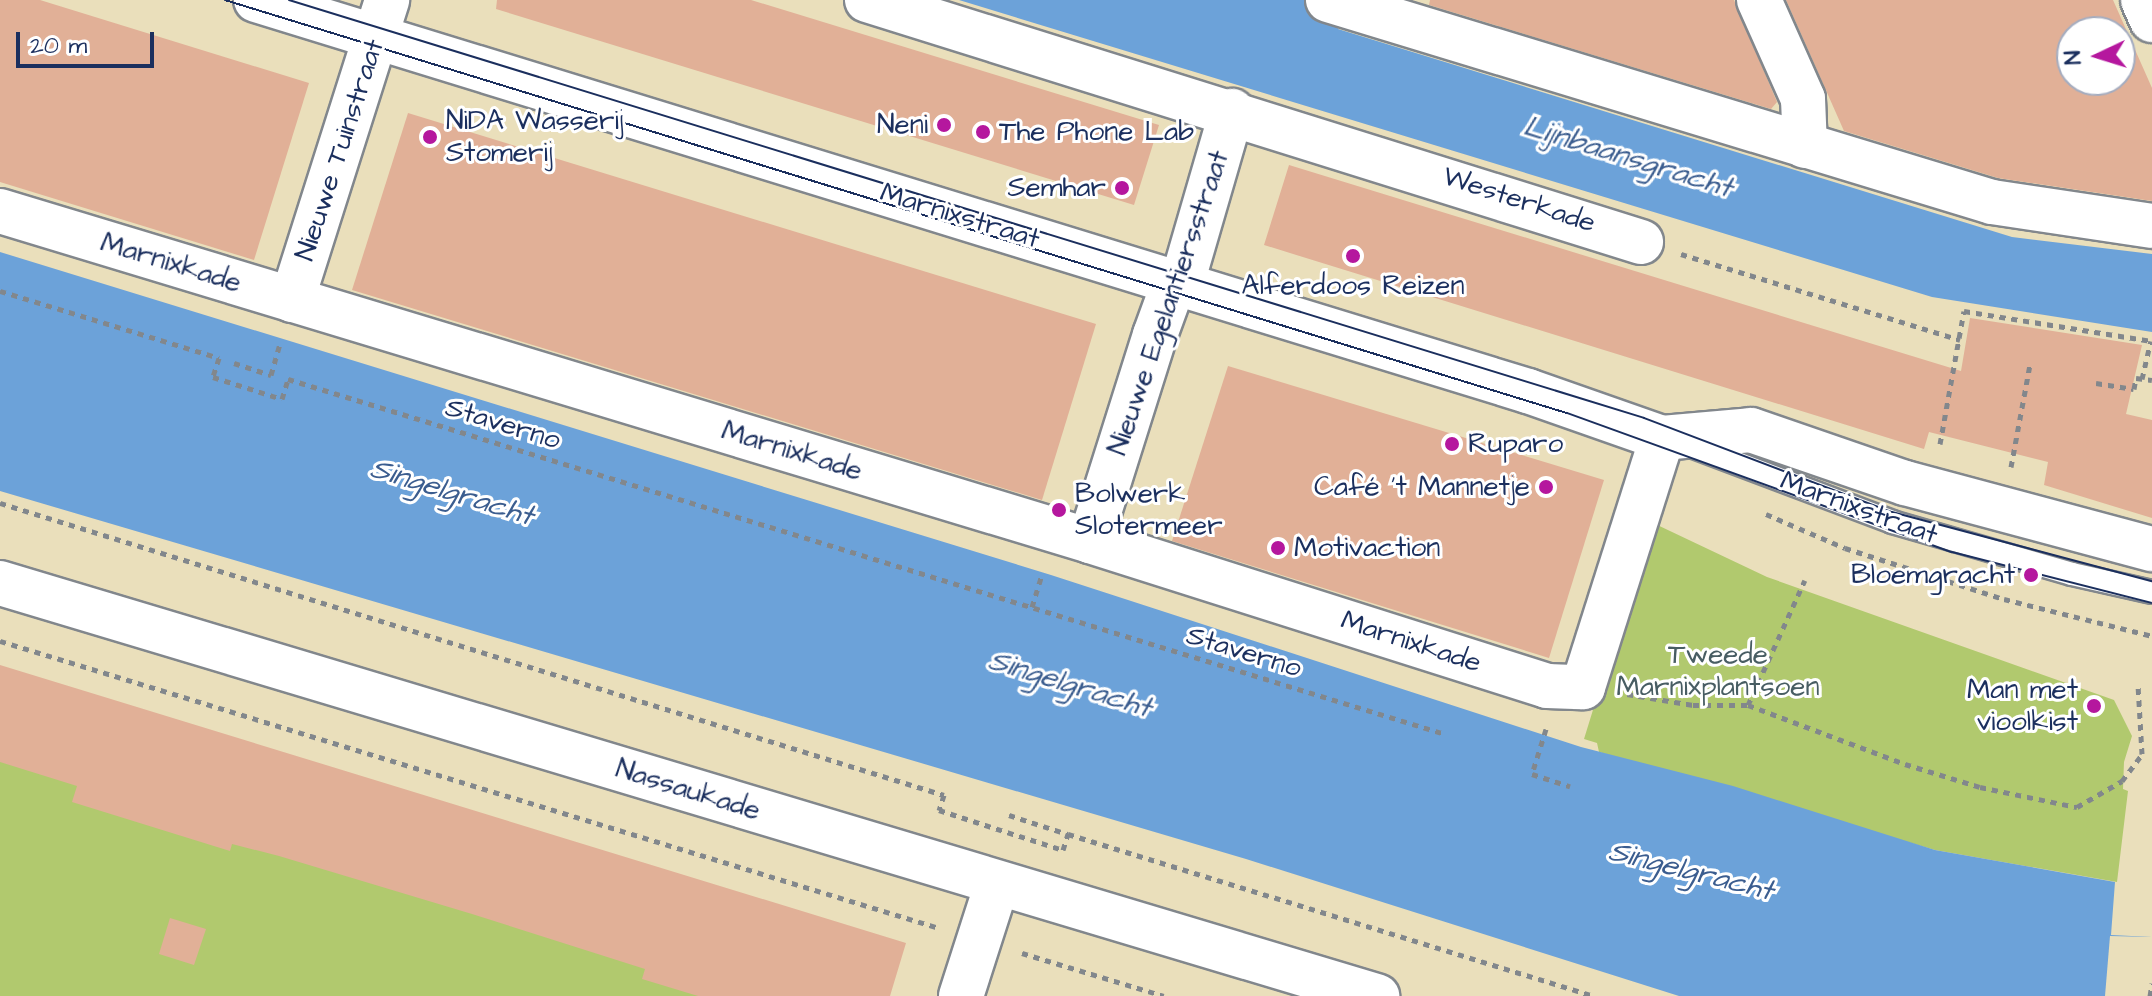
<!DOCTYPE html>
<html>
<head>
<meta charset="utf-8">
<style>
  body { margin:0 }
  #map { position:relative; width:2152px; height:996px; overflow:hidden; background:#eadfbb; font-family:"Architects Daughter",sans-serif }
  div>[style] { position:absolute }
  .green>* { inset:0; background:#b1c96e }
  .water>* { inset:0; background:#6ca2d9 }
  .pier>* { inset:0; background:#eadfbb }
  .building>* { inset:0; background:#e1b097 }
  .path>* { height:5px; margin-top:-2.5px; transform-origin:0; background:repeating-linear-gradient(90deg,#82878c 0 6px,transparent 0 12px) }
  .roads { filter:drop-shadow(2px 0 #82878c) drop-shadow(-2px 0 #82878c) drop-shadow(0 2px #82878c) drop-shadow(0 -2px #82878c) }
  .lane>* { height:22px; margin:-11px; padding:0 11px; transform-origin:11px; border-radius:11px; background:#fff }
  .street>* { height:44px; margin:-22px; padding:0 22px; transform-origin:22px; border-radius:22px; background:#fff }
  .primary>* { height:44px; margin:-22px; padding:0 22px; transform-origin:22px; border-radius:22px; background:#fff }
  .tram>* { height:2px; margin:-1px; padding:0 1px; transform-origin:1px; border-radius:1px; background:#1b2f5e }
  .dots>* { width:22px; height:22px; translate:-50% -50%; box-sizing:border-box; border:4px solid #fff; border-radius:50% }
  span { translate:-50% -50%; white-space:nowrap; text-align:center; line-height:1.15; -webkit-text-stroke:6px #fff; paint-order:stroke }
  .poi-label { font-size:28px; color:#1b2f5e }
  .left { translate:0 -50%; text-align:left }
  .right { translate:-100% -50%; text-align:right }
  .street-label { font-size:28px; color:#1b2f5e }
  .park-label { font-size:28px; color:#485d63 }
  .water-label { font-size:30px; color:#3b5d8f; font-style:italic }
  .north { position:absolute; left:2056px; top:16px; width:80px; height:80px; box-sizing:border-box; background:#fff; border:2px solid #a4acbf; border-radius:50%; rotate:266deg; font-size:22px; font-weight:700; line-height:32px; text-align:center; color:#1b2f5e }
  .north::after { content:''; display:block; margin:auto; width:28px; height:36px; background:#b5179e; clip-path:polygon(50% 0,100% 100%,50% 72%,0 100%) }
  .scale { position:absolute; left:16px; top:32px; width:138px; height:36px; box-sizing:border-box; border:4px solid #1b2f5e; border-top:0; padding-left:10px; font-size:24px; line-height:28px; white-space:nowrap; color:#1b2f5e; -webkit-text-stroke:6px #fff; paint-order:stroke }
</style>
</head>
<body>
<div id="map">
  <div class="green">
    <div style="clip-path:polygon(1651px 522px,1767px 577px,2114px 700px,2132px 736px,2124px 762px,2123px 789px,2128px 791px,2117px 882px,1935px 850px,1599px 752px,1597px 743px,1584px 739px)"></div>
    <div style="clip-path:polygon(0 749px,807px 996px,0 996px)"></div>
  </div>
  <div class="water">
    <div style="clip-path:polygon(959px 0,1334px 0,1338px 29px,2012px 237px,2152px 254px,2152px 332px,1932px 297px)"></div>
    <div style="clip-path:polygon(0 252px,1051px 575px,1581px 747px,1733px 786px,1935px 850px,2115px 882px,2111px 935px,2152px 937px,2152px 996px,1679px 996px,1246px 859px,0 491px)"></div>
  </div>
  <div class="pier">
    <div style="clip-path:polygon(2110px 936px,2152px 937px,2152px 996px,2105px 996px)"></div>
  </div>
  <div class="building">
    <div style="clip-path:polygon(0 0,40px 0,309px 83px,254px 260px,0 182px)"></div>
    <div style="clip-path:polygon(497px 0,751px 0,1159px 125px,1134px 205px,496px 9px)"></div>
    <div style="clip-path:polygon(1430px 0,1734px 0,1777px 102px,1771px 109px,1429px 5px)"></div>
    <div style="clip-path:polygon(evenodd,1786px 0,2113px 0,2152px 88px,2152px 201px,1998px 178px,1844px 131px,1786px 0,2072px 32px,2120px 32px,2120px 80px,2072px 80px,2072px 32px)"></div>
    <div style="clip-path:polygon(408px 113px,1096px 324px,1042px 500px,352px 290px)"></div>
    <div style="clip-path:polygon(1289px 165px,1961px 371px,1970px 318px,2142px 345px,2126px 414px,2152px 420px,2152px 518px,2044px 485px,2048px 462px,1929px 432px,1924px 449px,1264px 245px)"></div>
    <div style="clip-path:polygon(1228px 366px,1604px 480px,1549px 658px,1172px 541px)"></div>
    <div style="clip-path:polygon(0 665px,906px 943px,890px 996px,698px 996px,642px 979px,645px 969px,472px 914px,279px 856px,232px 844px,230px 851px,72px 802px,77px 786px,0 762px)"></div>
    <div style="clip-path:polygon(170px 918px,206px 929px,194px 965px,159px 954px)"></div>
  </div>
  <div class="path">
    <div style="left:1681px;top:254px;width:292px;rotate:17.1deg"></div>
    <div style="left:0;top:291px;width:229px;rotate:17deg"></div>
    <div style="left:219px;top:358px;width:20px;rotate:108deg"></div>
    <div style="left:213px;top:377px;width:72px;rotate:17.7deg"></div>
    <div style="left:282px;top:399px;width:21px;rotate:-73deg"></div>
    <div style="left:288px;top:379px;width:1210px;rotate:17.06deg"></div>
    <div style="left:234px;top:363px;width:39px;rotate:18deg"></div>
    <div style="left:271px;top:375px;width:33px;rotate:-74deg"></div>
    <div style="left:2142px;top:379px;width:39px;rotate:-77deg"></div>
    <div style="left:2096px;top:383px;width:38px;rotate:9deg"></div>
    <div style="left:2134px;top:389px;width:11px;rotate:-80deg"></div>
    <div style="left:2136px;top:378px;width:16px;rotate:7deg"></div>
    <div style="left:1940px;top:444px;width:135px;rotate:-79.8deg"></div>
    <div style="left:1964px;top:311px;width:190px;rotate:9.1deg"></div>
    <div style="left:2011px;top:467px;width:105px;rotate:-79.5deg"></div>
    <div style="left:0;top:503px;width:988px;rotate:17.19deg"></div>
    <div style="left:944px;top:795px;width:16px;rotate:108deg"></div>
    <div style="left:939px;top:810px;width:130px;rotate:17.9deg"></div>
    <div style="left:1063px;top:850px;width:17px;rotate:-73deg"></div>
    <div style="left:1068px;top:834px;width:550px;rotate:17.12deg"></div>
    <div style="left:1766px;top:514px;width:86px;rotate:23.3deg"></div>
    <div style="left:1845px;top:548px;width:167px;rotate:17.8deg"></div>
    <div style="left:2004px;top:599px;width:153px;rotate:14deg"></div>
    <div style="left:1032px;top:607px;width:34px;rotate:-73deg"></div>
    <div style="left:0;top:641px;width:979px;rotate:16.99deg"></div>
    <div style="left:1627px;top:694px;width:67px;rotate:9.5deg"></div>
    <div style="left:1693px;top:705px;width:55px"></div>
    <div style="left:1748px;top:705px;width:137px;rotate:-65.5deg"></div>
    <div style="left:1748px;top:705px;width:168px;rotate:20.6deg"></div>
    <div style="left:1905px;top:764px;width:78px;rotate:17deg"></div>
    <div style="left:1980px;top:787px;width:99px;rotate:11.7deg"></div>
    <div style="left:2077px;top:807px;width:52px;rotate:-30deg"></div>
    <div style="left:2122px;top:781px;width:34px;rotate:-53deg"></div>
    <div style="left:2142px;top:754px;width:70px;rotate:-93.3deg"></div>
    <div style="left:1546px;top:729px;width:47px;rotate:107.3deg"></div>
    <div style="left:1532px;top:774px;width:40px;rotate:18deg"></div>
    <div style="left:1009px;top:815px;width:62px;rotate:17.9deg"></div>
    <div style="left:1022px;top:953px;width:148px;rotate:16.8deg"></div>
    <div style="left:2150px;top:996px;width:13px;rotate:-81deg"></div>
  </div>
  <div class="roads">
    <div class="lane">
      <div style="left:1694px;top:447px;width:212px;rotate:20.7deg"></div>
      <div style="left:1892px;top:522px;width:187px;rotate:16.1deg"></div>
      <div style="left:2072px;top:574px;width:82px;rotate:12.7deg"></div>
    </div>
    <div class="street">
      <div style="left:256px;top:0;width:1331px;rotate:17.09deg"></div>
      <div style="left:1528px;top:391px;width:142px;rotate:19.3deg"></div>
      <div style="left:1662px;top:438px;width:89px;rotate:-5.1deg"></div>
      <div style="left:1751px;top:430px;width:163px;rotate:19deg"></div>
      <div style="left:1905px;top:483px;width:256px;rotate:15deg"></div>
      <div style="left:867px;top:0;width:811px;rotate:17.36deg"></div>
      <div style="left:1328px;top:0;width:694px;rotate:16.92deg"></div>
      <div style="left:1992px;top:202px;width:162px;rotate:8.5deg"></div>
      <div style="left:1759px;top:0;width:108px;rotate:66deg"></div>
      <div style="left:1803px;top:99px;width:47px;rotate:87.6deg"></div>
      <div style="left:2143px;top:0;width:22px;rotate:66deg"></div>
      <div style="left:0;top:211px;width:1139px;rotate:16.84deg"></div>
      <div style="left:1090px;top:541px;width:479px;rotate:17.6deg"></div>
      <div style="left:1547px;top:686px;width:36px;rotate:2deg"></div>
      <div style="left:1583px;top:687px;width:261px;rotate:-72.4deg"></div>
      <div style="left:292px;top:300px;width:315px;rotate:-72.4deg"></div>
      <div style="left:1090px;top:541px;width:216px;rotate:-72.5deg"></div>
      <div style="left:1155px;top:335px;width:47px;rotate:-70deg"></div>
      <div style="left:1171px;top:291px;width:20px;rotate:-49deg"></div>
      <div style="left:1184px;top:276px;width:172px;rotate:-73.8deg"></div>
      <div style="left:961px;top:996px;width:118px;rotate:-72.2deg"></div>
    </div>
    <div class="primary">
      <div style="left:0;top:583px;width:1438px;rotate:16.7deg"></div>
    </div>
  </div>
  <div class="tram">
    <div style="left:225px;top:0;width:1404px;rotate:17.11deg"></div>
    <div style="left:1567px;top:413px;width:409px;rotate:19.9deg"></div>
    <div style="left:1952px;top:552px;width:206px;rotate:14.3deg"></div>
    <div style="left:289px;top:0;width:1418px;rotate:17.14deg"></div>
    <div style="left:1644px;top:418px;width:265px;rotate:20.8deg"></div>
    <div style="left:1892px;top:512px;width:269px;rotate:14.9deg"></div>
  </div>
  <div class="dots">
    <div style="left:944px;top:125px;background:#b5179e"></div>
    <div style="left:983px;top:132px;background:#b5179e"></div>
    <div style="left:430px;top:137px;background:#b5179e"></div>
    <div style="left:1122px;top:188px;background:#b5179e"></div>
    <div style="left:1353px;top:256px;background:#b5179e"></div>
    <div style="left:1452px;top:444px;background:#b5179e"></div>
    <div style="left:1546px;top:487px;background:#b5179e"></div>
    <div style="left:1059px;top:510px;background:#b5179e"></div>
    <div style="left:1278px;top:548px;background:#b5179e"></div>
    <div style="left:2031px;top:575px;background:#b5179e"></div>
    <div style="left:2094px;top:706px;background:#b5179e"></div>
  </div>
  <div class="poi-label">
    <span class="left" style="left:446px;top:137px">NiDA Wasserij<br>Stomerij</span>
    <span class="right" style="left:928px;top:125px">Neni</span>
    <span class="left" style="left:999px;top:132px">The Phone Lab</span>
    <span class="right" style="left:1106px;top:188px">Semhar</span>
    <span style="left:1353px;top:286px">Alferdoos Reizen</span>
    <span class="left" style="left:1468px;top:444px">Ruparo</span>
    <span class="right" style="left:1530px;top:487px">Café 't Mannetje</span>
    <span class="left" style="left:1075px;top:510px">Bolwerk<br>Slotermeer</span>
    <span class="left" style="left:1294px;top:548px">Motivaction</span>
    <span class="right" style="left:2015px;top:575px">Bloemgracht</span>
    <span class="right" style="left:2078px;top:706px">Man met<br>vioolkist</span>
  </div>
  <div class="street-label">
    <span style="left:340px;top:150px;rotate:-72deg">Nieuwe Tuinstraat</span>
    <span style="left:1519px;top:200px;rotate:18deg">Westerkade</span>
    <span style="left:960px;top:216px;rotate:17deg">Marnixstraat</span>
    <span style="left:171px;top:263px;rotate:17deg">Marnixkade</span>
    <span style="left:1169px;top:303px;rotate:-71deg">Nieuwe Egelantiersstraat</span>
    <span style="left:503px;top:424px;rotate:17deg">Staverno</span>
    <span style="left:792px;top:451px;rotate:17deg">Marnixkade</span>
    <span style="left:1859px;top:508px;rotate:20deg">Marnixstraat</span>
    <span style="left:1411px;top:642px;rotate:18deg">Marnixkade</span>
    <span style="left:1244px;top:652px;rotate:17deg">Staverno</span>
    <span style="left:688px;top:790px;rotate:17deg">Nassaukade</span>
  </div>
  <div class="park-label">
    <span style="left:1718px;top:671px">Tweede<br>Marnixplantsoen</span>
  </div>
  <div class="water-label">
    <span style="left:1628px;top:157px;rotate:17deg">Lijnbaansgracht</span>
    <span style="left:452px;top:492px;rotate:17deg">Singelgracht</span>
    <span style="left:1070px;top:684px;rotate:17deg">Singelgracht</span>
    <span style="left:1691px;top:871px;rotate:14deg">Singelgracht</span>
  </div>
  <div class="north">N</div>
  <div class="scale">20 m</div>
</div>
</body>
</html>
